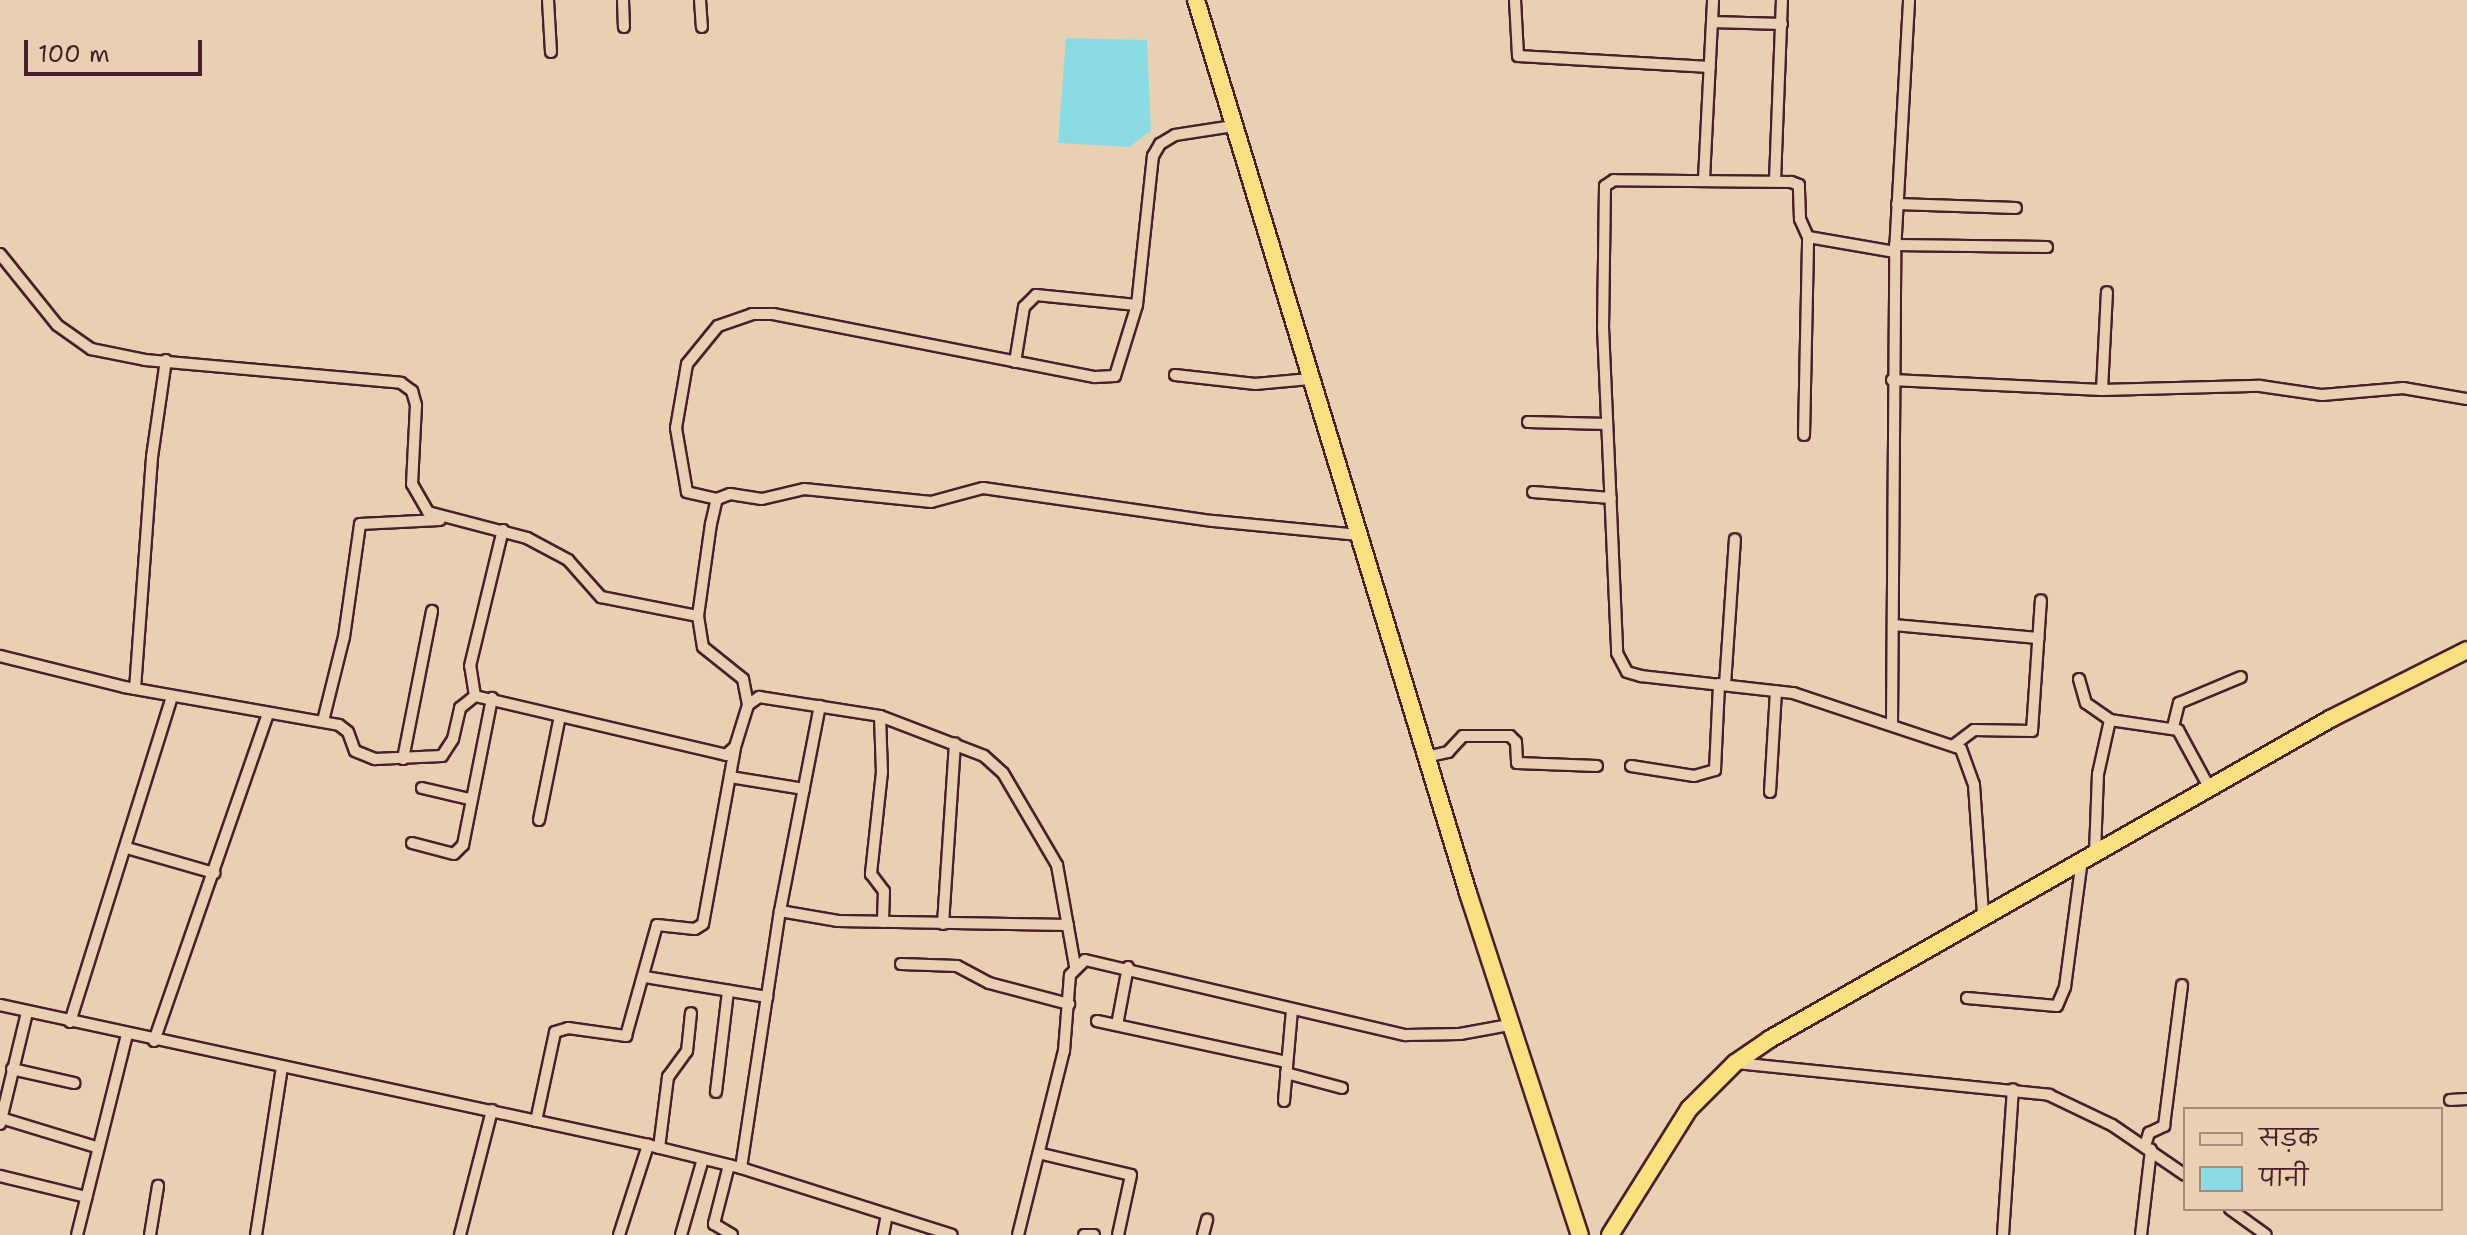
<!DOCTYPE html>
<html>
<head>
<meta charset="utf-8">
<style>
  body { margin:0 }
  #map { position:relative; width:2467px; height:1235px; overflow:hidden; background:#ead0b2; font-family:"Shantell Sans","Playpen Sans Deva",sans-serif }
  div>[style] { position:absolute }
  .water>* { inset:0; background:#8bdbe5 }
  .roads { filter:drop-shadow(2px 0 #4a1f2b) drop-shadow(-2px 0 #4a1f2b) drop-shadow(0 2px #4a1f2b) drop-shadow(0 -2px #4a1f2b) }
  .minor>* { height:10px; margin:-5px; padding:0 5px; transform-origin:5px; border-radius:5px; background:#ead0b2 }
  .trunk>* { height:16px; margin:-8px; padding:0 8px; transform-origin:8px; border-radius:8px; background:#f9e181 }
  span { translate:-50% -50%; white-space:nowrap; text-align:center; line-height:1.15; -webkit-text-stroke:6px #ead0b2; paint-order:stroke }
  .legend { position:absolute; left:2183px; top:1107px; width:260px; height:104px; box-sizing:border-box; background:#ead0b2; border:2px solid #aa897c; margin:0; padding:10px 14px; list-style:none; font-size:24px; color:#4a1f2b }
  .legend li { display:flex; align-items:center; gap:16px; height:40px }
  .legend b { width:40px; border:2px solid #aa897c }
  .scale { position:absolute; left:24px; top:40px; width:178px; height:36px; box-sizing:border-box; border:4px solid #4a1f2b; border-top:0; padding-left:10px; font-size:24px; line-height:28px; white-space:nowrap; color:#4a1f2b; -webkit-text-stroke:6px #ead0b2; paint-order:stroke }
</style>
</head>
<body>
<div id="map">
  <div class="water">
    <div style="clip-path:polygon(1066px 38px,1147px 40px,1151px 131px,1129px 147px,1058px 143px)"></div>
  </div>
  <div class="roads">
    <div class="minor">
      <div style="left:548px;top:0;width:52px;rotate:86.7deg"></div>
      <div style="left:623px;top:0;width:27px;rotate:88deg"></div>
      <div style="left:700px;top:0;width:27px;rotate:86deg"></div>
      <div style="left:1515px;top:0;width:56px;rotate:86.9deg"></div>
      <div style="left:1518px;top:56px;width:192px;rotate:3.3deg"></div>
      <div style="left:1712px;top:22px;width:70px;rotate:1.6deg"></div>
      <div style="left:1704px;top:179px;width:179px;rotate:-87.1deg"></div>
      <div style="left:1775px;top:181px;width:181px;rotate:-87.8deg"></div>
      <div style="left:1897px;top:204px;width:119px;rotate:1.9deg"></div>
      <div style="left:1895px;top:245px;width:152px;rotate:0.8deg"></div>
      <div style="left:1895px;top:252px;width:88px;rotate:-170.2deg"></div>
      <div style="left:1808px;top:237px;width:20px;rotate:-114deg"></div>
      <div style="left:1800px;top:219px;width:34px;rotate:-92deg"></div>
      <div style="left:1799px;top:185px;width:9px;rotate:-159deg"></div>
      <div style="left:1791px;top:182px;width:177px;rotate:-179.4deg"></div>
      <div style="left:1614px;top:180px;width:11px;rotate:146deg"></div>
      <div style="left:1605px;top:186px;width:141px;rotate:90.8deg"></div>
      <div style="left:1603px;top:327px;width:326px;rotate:87.5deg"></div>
      <div style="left:1617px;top:653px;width:21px;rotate:62deg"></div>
      <div style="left:1627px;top:672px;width:15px;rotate:16deg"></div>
      <div style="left:1641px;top:676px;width:153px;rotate:6.4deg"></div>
      <div style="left:1793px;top:693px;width:177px;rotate:18.4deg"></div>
      <div style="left:1961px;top:749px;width:38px;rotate:70deg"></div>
      <div style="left:1974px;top:785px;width:129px;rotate:86deg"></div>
      <div style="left:0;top:254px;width:91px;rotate:51.2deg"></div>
      <div style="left:57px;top:325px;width:42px;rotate:35.2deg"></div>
      <div style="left:91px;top:349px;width:55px;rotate:11.5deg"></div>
      <div style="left:145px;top:360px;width:257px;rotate:5.1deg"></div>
      <div style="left:401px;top:383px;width:14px;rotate:36deg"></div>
      <div style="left:412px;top:391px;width:15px;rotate:74deg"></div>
      <div style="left:416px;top:405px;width:79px;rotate:92.9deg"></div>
      <div style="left:412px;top:484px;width:32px;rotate:60deg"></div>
      <div style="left:428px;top:512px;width:102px;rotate:14.7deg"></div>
      <div style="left:527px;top:538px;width:47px;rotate:28.2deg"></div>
      <div style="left:568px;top:560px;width:50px;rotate:48.3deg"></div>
      <div style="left:601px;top:597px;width:99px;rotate:11.1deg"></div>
      <div style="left:698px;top:616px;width:31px;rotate:81deg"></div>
      <div style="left:703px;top:647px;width:51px;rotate:38.7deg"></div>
      <div style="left:743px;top:679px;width:26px;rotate:79deg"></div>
      <div style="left:1015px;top:362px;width:56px;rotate:-80.7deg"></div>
      <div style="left:1024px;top:307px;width:17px;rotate:-45deg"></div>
      <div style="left:1036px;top:295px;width:101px;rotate:5.7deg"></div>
      <div style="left:1175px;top:375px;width:81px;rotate:6.4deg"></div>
      <div style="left:1255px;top:384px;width:55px;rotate:-5.2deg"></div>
      <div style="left:1892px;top:380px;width:210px;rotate:2.7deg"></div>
      <div style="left:2102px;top:390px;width:158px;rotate:-1.5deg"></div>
      <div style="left:2260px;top:386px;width:63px;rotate:8.3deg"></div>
      <div style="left:2322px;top:395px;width:81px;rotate:-4.9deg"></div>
      <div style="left:2403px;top:388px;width:65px;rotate:9.8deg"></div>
      <div style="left:2102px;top:390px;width:98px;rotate:-87.1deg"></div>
      <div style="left:1528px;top:422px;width:79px;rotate:1.5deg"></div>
      <div style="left:1804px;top:435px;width:198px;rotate:-88.8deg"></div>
      <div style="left:1533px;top:492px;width:78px;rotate:4.4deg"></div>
      <div style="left:717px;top:499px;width:31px;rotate:-167deg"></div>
      <div style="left:687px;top:492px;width:65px;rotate:-99.8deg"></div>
      <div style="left:676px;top:428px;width:65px;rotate:-80.2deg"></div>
      <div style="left:687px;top:364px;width:49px;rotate:-50.8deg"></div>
      <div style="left:718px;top:326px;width:36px;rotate:-19deg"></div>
      <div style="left:752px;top:314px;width:21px"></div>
      <div style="left:773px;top:314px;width:328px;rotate:11.1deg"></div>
      <div style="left:1095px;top:377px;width:20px;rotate:-3deg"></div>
      <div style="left:1115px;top:376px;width:74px;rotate:-72.8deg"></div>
      <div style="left:1137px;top:305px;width:150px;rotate:-83.9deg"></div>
      <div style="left:1153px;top:156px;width:14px;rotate:-60deg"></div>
      <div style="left:1160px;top:144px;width:17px;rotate:-31deg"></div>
      <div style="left:1175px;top:135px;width:59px;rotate:-8.8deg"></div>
      <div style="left:698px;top:616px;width:93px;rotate:-82deg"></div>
      <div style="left:711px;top:524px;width:26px;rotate:-77deg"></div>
      <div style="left:717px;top:499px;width:14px;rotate:-21deg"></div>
      <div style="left:730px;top:494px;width:32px;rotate:9deg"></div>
      <div style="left:762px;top:499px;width:43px;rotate:-13.4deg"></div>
      <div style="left:804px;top:489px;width:128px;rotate:5.8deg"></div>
      <div style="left:931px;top:502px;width:54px;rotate:-15.1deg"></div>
      <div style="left:983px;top:488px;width:232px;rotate:8.2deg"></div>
      <div style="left:1213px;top:521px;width:147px;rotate:5.5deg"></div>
      <div style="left:1893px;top:625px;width:146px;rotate:5.1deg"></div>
      <div style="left:0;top:656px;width:128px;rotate:14deg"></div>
      <div style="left:124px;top:687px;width:218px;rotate:10deg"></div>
      <div style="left:339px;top:725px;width:11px;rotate:38deg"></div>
      <div style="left:348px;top:732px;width:20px;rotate:70deg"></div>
      <div style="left:355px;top:751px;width:22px;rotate:22deg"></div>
      <div style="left:375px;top:759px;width:67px;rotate:-2.6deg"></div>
      <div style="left:442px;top:756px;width:20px;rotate:-57deg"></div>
      <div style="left:453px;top:739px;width:32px;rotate:-77deg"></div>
      <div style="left:460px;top:708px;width:19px;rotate:-39deg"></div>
      <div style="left:475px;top:696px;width:258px;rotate:13.2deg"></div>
      <div style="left:726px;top:755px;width:12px;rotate:-42deg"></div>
      <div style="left:735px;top:747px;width:44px;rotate:-72.8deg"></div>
      <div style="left:748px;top:705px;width:14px;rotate:-36deg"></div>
      <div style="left:759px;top:697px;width:122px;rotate:8.9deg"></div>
      <div style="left:880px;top:716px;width:111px;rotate:21deg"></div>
      <div style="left:984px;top:756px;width:25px;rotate:42deg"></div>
      <div style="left:1003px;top:773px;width:107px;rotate:59.6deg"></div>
      <div style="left:1057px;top:865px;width:103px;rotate:79.9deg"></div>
      <div style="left:2079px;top:679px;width:25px;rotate:74deg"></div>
      <div style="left:2086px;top:703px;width:29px;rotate:35deg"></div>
      <div style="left:2110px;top:720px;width:55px;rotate:102.5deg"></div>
      <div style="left:2098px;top:774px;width:77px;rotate:92.2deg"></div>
      <div style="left:1725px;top:685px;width:146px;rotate:-86.1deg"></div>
      <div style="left:135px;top:689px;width:233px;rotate:-85.8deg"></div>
      <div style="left:152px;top:457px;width:98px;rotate:-81.8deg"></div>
      <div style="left:475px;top:696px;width:30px;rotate:-99deg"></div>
      <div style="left:470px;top:666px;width:140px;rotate:-76.4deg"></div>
      <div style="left:880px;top:716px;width:56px;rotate:88deg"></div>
      <div style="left:882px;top:772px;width:103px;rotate:96.2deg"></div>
      <div style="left:871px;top:874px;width:21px;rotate:53deg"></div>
      <div style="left:884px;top:891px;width:31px;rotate:92deg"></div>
      <div style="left:2110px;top:720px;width:69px;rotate:8.4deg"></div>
      <div style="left:2178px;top:730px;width:65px;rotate:61.5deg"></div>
      <div style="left:323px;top:721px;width:87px;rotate:-76deg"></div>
      <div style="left:344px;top:637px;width:114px;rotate:-81.9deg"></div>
      <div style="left:360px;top:524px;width:80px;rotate:-2.9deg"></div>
      <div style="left:1892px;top:724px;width:472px;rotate:-89.6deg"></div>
      <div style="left:1895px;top:252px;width:252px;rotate:-86.8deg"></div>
      <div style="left:2173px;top:727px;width:25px;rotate:-76deg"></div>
      <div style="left:2179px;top:703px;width:67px;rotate:-22.8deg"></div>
      <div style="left:1954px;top:745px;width:25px;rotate:-37deg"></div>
      <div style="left:1974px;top:730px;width:58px;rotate:1deg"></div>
      <div style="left:2032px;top:731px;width:131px;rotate:-86.1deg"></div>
      <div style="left:1426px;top:757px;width:23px;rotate:-13deg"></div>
      <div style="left:1448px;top:752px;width:22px;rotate:-47deg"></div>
      <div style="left:1463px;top:736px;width:47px"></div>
      <div style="left:1510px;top:736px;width:8px;rotate:45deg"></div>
      <div style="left:1516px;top:742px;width:21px;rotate:87deg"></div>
      <div style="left:1517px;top:763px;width:80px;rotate:2.1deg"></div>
      <div style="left:403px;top:759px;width:151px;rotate:-78.9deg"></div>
      <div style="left:1631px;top:766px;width:64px;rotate:9deg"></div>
      <div style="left:1694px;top:776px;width:22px;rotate:-16deg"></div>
      <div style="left:1715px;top:770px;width:86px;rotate:-87.3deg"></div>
      <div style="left:730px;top:777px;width:75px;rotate:9.2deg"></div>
      <div style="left:422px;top:788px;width:48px;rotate:13.2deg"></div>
      <div style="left:1770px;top:792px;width:101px;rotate:-86.6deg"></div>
      <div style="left:539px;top:820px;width:106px;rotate:-78.6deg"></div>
      <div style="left:412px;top:843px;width:43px;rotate:14.7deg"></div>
      <div style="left:454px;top:854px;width:13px;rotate:-45deg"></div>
      <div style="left:463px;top:845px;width:150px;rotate:-78.8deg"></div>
      <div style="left:127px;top:848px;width:91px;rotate:16deg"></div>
      <div style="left:780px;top:911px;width:59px;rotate:9.8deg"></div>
      <div style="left:838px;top:921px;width:230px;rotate:1deg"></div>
      <div style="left:943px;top:924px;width:181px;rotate:-86.2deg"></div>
      <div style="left:901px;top:964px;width:56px;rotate:2deg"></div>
      <div style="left:957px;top:966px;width:36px;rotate:28deg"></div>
      <div style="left:989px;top:983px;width:83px;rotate:14.7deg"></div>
      <div style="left:645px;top:977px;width:124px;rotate:9.3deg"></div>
      <div style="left:1967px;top:998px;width:90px;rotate:5.1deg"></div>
      <div style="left:2057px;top:1006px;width:21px;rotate:-67deg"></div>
      <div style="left:2065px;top:987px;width:128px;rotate:-82.4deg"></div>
      <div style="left:0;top:1005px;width:663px;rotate:12.19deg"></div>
      <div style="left:648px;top:1145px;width:96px;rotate:13.9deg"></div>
      <div style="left:741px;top:1168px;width:221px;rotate:17.6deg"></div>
      <div style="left:1097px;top:1021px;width:194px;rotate:12.2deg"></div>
      <div style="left:70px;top:1022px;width:342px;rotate:-72.6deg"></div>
      <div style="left:1117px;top:1025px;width:59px;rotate:-79.3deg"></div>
      <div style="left:154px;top:1041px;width:346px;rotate:-70.8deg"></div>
      <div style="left:1736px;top:1063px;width:315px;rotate:5.8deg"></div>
      <div style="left:2049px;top:1095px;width:70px;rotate:25.5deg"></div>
      <div style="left:2112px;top:1125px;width:88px;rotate:34.4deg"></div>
      <div style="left:12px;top:1069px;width:64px;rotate:12.7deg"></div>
      <div style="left:1286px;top:1073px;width:58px;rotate:15deg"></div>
      <div style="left:716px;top:1092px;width:102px;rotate:-83.2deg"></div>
      <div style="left:2450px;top:1100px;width:17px;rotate:-3deg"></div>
      <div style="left:1284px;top:1101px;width:92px;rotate:-85deg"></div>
      <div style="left:1px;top:1118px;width:102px;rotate:17deg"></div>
      <div style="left:536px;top:1121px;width:91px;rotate:-77.9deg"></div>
      <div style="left:555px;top:1032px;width:14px;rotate:-17deg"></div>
      <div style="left:568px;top:1028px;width:59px;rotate:7.9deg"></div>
      <div style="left:626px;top:1036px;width:115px;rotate:-74.4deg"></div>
      <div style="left:657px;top:925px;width:38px;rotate:6deg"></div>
      <div style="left:695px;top:929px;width:9px;rotate:-32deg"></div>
      <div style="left:703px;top:924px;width:179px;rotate:-79.7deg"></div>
      <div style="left:0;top:1124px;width:115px;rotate:-76.4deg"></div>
      <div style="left:2145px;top:1146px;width:14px;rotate:-73deg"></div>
      <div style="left:2149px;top:1133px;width:17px;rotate:-25deg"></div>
      <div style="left:2164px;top:1126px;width:142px;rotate:-82.7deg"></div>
      <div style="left:659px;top:1148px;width:72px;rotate:-82.8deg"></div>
      <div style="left:668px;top:1077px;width:32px;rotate:-54deg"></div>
      <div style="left:687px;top:1051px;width:38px;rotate:-84deg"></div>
      <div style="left:1042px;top:1154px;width:91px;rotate:13.3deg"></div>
      <div style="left:1131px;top:1175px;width:61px;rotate:102.2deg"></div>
      <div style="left:729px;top:1165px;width:61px;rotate:104.3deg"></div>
      <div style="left:714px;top:1224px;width:21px;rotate:31deg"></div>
      <div style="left:741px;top:1168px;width:260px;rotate:-81.4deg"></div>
      <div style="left:780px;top:911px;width:209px;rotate:-79deg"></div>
      <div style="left:0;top:1176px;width:89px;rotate:13.7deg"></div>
      <div style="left:2230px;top:1209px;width:44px;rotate:35.8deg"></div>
      <div style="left:77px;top:1235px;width:206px;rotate:-76deg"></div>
      <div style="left:150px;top:1235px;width:50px;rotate:-80.7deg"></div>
      <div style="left:256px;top:1235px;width:169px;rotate:-81.2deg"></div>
      <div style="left:460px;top:1235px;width:129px;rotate:-75.6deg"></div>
      <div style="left:619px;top:1235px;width:95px;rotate:-72.1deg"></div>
      <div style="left:681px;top:1235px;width:79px;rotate:-73.9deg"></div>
      <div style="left:883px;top:1235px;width:21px;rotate:-79deg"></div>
      <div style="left:1018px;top:1235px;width:190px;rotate:-76deg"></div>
      <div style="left:1064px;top:1051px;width:76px;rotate:-85.5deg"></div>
      <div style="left:1070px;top:975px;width:21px;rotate:-45deg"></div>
      <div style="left:1085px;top:960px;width:330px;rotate:13.2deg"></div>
      <div style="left:1406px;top:1035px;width:54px;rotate:-1.1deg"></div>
      <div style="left:1460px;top:1034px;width:50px;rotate:-10.4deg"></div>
      <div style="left:1084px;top:1235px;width:10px"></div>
      <div style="left:1203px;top:1235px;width:16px;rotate:-75deg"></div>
      <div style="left:2003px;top:1235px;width:146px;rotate:-86.1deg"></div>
      <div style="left:2141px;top:1235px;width:86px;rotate:-83.3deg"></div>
    </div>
    <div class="trunk">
      <div style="left:1196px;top:0;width:934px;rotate:73.06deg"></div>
      <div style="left:1468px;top:893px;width:360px;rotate:71.9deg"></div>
      <div style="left:1610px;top:1235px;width:149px;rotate:-57.9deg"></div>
      <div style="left:1689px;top:1109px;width:65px;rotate:-45deg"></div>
      <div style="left:1735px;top:1063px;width:42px;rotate:-34.4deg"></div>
      <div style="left:1770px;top:1039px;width:645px;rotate:-29.74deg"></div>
      <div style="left:2330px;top:719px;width:153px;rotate:-26.7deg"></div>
    </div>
  </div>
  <ul class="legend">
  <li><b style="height:10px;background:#ead0b2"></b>सड़क</li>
  <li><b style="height:22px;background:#8bdbe5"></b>पानी</li>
  </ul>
  <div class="scale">100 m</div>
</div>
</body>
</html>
